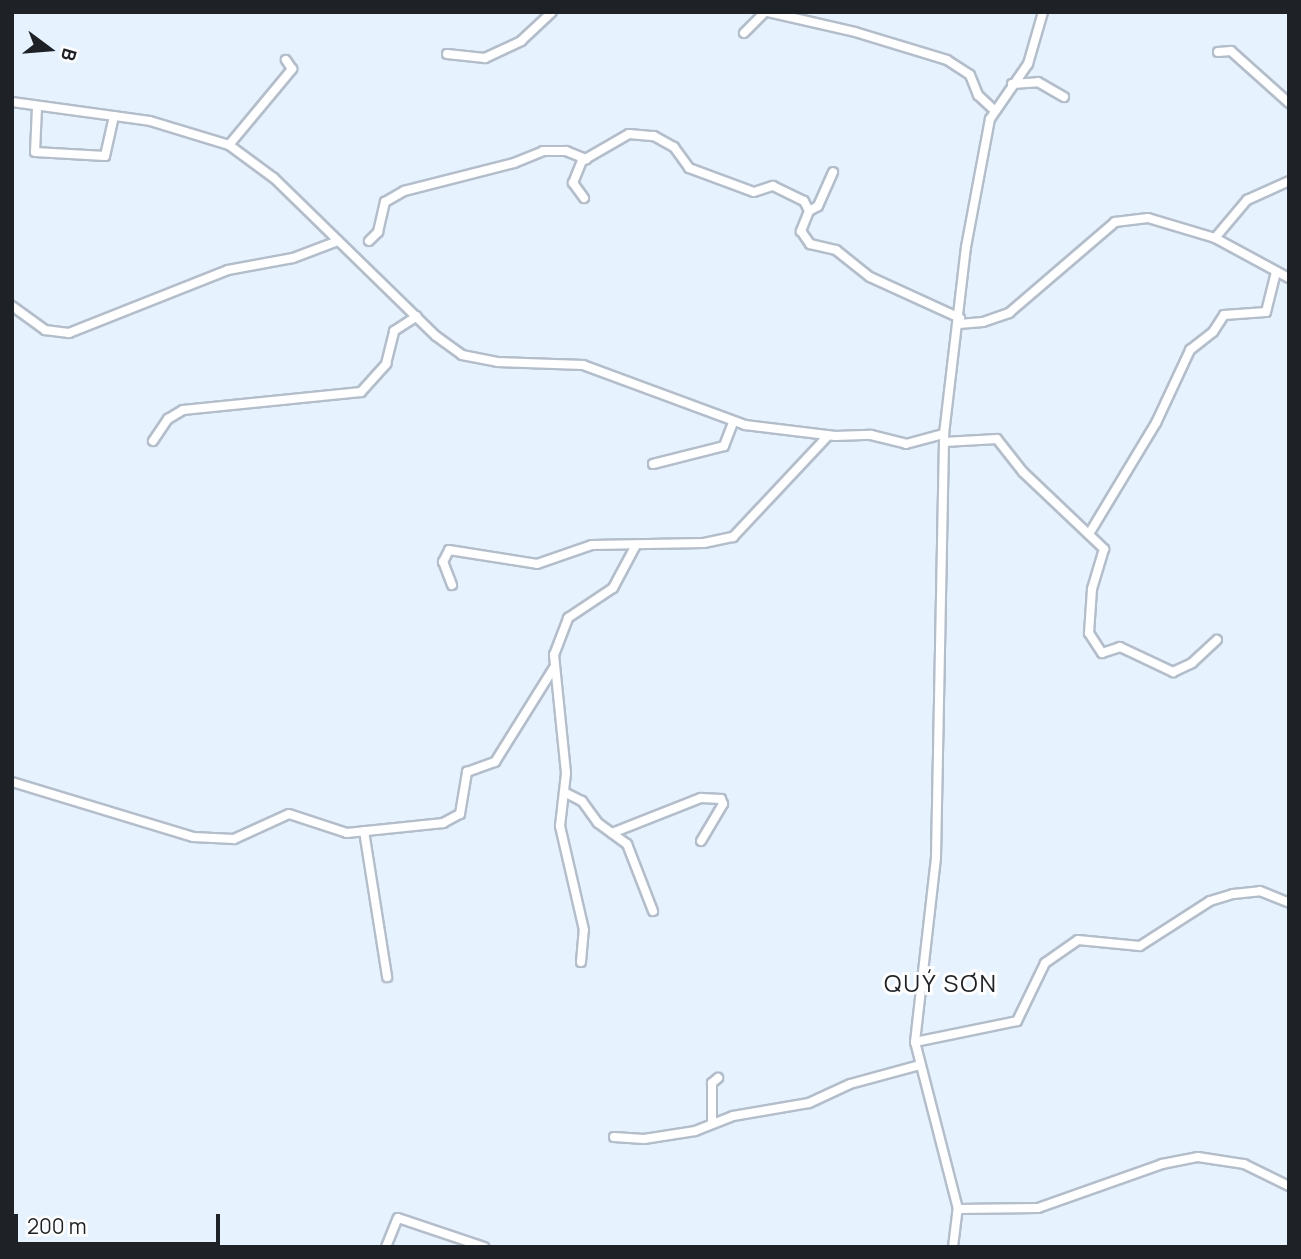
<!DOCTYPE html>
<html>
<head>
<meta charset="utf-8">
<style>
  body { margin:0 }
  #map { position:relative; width:1301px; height:1259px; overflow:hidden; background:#e7f2ff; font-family:Manrope,sans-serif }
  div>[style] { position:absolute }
  .roads { filter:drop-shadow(2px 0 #b4becb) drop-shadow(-2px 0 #b4becb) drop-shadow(0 2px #b4becb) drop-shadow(0 -2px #b4becb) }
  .street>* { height:8px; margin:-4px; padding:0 4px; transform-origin:4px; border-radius:4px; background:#fff }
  span { translate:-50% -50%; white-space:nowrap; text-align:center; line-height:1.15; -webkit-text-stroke:6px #fefefe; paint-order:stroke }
  .quarter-label { font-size:24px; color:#1e2226; letter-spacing:2px }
  .frame { position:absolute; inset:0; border:14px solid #1e2226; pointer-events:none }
  .north { position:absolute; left:14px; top:14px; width:70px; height:70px; -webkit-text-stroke:5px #fefefe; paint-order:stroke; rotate:106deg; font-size:19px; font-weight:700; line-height:28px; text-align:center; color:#1e2226 }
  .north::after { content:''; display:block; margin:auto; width:24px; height:32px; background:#1e2226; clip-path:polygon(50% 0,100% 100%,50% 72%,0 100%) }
  .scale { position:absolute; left:14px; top:1214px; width:206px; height:32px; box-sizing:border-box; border:4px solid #1e2226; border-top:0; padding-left:9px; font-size:21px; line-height:24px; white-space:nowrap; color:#1e2226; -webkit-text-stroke:5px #fefefe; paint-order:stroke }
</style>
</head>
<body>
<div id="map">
  <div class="roads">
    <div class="street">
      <div style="left:768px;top:12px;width:89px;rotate:12.9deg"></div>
      <div style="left:855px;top:32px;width:96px;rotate:16.9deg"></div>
      <div style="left:947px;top:60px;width:27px;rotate:33deg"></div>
      <div style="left:970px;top:75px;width:22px;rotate:68deg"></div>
      <div style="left:978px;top:95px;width:21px;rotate:43deg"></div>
      <div style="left:744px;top:33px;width:30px;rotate:-45deg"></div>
      <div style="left:1218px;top:52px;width:13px;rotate:-4deg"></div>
      <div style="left:1231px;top:51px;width:78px;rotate:41.9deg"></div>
      <div style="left:447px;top:54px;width:38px;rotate:6deg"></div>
      <div style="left:485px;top:58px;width:40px;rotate:-25deg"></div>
      <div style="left:521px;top:41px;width:42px;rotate:-43.1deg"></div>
      <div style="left:1012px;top:84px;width:26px;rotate:-4deg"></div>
      <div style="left:1038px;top:82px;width:30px;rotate:30deg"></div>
      <div style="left:12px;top:102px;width:139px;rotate:7.8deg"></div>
      <div style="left:150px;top:121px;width:83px;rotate:16.9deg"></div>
      <div style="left:229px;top:145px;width:56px;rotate:36.3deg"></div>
      <div style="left:274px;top:178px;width:226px;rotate:44.3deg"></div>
      <div style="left:436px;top:336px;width:32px;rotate:36deg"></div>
      <div style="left:462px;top:355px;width:36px;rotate:11deg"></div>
      <div style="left:497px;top:362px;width:86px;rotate:2deg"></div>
      <div style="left:583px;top:365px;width:173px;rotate:20.3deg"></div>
      <div style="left:745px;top:425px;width:91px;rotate:7deg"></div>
      <div style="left:835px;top:436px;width:36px;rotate:-2deg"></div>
      <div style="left:871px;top:435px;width:36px;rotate:14deg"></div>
      <div style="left:906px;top:444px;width:39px;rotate:-15deg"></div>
      <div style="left:37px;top:108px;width:44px;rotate:92.6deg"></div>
      <div style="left:35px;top:152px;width:70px;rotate:3.3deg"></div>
      <div style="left:105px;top:156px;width:41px;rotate:-77.3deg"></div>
      <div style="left:229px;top:145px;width:99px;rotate:-50.3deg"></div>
      <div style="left:292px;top:69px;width:11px;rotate:-124deg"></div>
      <div style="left:584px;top:198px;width:19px;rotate:-126deg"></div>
      <div style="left:573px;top:183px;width:24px;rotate:-68deg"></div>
      <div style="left:582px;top:161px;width:54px;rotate:-29.9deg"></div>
      <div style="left:629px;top:134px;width:25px;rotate:5deg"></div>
      <div style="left:654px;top:136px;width:23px;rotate:29deg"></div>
      <div style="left:674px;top:147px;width:26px;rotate:54deg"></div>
      <div style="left:689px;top:168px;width:69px;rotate:20.3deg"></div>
      <div style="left:754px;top:192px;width:20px;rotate:-18deg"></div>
      <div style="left:773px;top:186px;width:34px;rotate:26deg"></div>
      <div style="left:804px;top:201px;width:11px;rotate:63deg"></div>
      <div style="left:809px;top:211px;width:22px;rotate:112deg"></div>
      <div style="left:801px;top:231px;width:16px;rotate:55deg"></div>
      <div style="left:810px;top:244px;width:27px;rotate:13deg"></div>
      <div style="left:836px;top:250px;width:43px;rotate:38.5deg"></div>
      <div style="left:870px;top:277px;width:99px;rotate:24.5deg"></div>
      <div style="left:809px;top:211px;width:10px;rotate:-29deg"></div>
      <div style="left:818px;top:206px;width:37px;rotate:-66deg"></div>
      <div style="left:1215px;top:238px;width:84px;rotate:28.4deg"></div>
      <div style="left:369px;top:241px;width:13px;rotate:-45deg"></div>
      <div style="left:378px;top:232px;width:31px;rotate:-77deg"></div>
      <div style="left:385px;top:202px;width:22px;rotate:-30deg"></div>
      <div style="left:404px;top:191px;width:114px;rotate:-14.3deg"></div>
      <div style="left:514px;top:163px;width:31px;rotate:-22deg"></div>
      <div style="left:543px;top:151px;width:23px"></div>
      <div style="left:566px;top:151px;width:22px;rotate:22deg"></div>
      <div style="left:12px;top:306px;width:41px;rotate:36deg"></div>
      <div style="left:45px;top:330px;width:24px;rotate:7deg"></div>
      <div style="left:69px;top:333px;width:171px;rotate:-21.6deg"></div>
      <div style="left:228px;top:270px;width:66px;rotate:-10.5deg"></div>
      <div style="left:293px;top:258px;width:48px;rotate:-20.7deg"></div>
      <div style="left:959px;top:324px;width:24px;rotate:-5deg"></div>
      <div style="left:983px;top:322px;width:28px;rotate:-19deg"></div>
      <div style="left:1009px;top:313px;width:140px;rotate:-40.6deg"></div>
      <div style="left:1115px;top:222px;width:33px;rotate:-7deg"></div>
      <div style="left:1148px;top:218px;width:70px;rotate:16.6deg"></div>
      <div style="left:1215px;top:238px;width:50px;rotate:-49.9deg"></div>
      <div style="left:1247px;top:200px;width:46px;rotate:-24.3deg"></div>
      <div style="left:153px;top:441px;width:27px;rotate:-56deg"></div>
      <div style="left:168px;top:419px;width:17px;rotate:-31deg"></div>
      <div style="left:183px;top:410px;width:179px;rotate:-5.8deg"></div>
      <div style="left:361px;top:392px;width:38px;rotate:-48deg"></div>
      <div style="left:386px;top:364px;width:34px;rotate:-76deg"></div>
      <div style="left:394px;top:331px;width:27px;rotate:-33deg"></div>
      <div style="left:944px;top:442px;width:53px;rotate:-3.2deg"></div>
      <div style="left:997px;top:439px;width:42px;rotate:51.8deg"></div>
      <div style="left:1023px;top:472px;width:112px;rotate:43.5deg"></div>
      <div style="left:1104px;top:549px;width:42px;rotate:106.7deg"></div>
      <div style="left:1092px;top:589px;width:44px;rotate:93.9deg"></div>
      <div style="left:1089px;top:633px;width:24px;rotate:57deg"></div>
      <div style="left:1102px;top:653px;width:19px;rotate:-18deg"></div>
      <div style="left:1120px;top:647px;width:59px;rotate:25.3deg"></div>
      <div style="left:1173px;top:672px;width:21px;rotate:-25deg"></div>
      <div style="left:1192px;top:663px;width:34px;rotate:-43deg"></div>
      <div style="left:653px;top:464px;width:73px;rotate:-14.2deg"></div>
      <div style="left:724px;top:446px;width:26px;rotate:-69deg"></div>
      <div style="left:1089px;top:534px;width:130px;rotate:-58.9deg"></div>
      <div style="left:1156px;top:423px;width:81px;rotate:-65deg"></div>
      <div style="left:1190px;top:350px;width:29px;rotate:-38deg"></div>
      <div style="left:1213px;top:332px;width:20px;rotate:-57deg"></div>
      <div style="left:1224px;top:315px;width:42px;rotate:-4.1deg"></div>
      <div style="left:1266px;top:312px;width:41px;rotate:-76deg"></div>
      <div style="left:452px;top:585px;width:25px;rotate:-111deg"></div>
      <div style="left:443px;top:562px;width:13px;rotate:-63deg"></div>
      <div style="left:449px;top:550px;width:89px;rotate:9deg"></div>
      <div style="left:537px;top:564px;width:58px;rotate:-19.1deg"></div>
      <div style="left:592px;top:545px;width:112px;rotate:-1deg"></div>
      <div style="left:704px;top:543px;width:30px;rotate:-12deg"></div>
      <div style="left:733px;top:537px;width:139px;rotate:-46.8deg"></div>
      <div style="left:12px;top:782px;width:189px;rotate:16.9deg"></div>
      <div style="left:193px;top:837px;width:41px;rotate:2.8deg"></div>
      <div style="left:234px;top:839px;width:60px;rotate:-24.4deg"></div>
      <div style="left:289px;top:814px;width:61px;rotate:18.1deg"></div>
      <div style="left:347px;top:833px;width:97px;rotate:-5.9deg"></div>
      <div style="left:443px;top:823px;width:19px;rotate:-28deg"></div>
      <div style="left:460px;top:814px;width:43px;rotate:-80.5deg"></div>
      <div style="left:467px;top:772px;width:30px;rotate:-20deg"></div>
      <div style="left:495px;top:762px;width:113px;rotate:-58deg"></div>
      <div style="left:564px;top:792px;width:20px;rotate:27deg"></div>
      <div style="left:582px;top:801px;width:27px;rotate:54deg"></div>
      <div style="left:598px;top:823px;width:36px;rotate:36deg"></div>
      <div style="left:627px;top:844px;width:72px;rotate:68.8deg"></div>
      <div style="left:364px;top:831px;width:148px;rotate:81deg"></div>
      <div style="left:612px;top:833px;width:96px;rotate:-21.5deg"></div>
      <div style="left:701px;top:798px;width:20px;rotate:3deg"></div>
      <div style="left:721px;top:799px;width:5px;rotate:68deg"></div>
      <div style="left:723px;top:804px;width:43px;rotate:120.7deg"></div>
      <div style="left:581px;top:962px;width:32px;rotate:-85deg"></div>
      <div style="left:584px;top:930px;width:107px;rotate:-103deg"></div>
      <div style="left:560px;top:826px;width:53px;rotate:-83.5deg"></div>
      <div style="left:566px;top:773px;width:119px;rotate:-95.8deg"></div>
      <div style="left:554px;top:655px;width:40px;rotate:-69deg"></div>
      <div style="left:568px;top:618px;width:54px;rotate:-33.7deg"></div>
      <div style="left:613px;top:588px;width:49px;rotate:-61.9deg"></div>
      <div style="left:915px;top:1042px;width:104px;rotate:-11.6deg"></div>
      <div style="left:1017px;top:1021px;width:64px;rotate:-64.2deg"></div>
      <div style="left:1045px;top:963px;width:40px;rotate:-34.9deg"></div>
      <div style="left:1078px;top:940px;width:62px;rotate:5.5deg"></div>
      <div style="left:1140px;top:946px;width:83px;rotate:-32.7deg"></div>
      <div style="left:1210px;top:901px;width:24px;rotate:-17deg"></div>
      <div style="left:1233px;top:894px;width:27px;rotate:-6deg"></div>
      <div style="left:1260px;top:891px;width:31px;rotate:22deg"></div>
      <div style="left:712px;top:1122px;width:39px;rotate:-90deg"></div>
      <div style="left:712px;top:1083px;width:8px;rotate:-40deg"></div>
      <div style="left:614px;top:1137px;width:30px;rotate:4deg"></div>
      <div style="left:644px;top:1139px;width:52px;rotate:-8.9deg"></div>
      <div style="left:695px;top:1131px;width:41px;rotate:-21.5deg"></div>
      <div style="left:733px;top:1116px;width:77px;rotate:-9.7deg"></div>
      <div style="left:809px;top:1103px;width:45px;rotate:-24.9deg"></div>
      <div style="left:850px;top:1084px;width:73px;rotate:-15.2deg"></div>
      <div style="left:958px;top:1209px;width:80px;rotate:-0.7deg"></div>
      <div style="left:1038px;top:1208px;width:132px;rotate:-19.5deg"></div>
      <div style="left:1162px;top:1164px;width:37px;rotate:-11deg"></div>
      <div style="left:1198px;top:1157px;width:47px;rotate:8.7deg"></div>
      <div style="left:1244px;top:1164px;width:50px;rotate:26.1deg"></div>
      <div style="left:386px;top:1247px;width:31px;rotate:-68deg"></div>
      <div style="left:398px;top:1218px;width:91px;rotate:18.6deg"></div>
      <div style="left:953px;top:1247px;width:38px;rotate:-83deg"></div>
      <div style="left:958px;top:1209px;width:172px;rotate:-104.4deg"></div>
      <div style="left:915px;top:1042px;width:186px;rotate:-83.5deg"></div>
      <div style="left:936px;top:857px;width:423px;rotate:-88.9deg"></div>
      <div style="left:944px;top:434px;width:188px;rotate:-83.3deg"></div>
      <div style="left:966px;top:247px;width:130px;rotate:-79.4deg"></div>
      <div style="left:990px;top:119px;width:67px;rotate:-55.4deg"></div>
      <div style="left:1028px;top:64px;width:54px;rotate:-73.9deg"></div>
    </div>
  </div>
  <div class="quarter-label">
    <span style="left:941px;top:983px">QUÝ SƠN</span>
  </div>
  <div class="frame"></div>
  <div class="north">B</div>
  <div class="scale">200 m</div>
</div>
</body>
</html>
